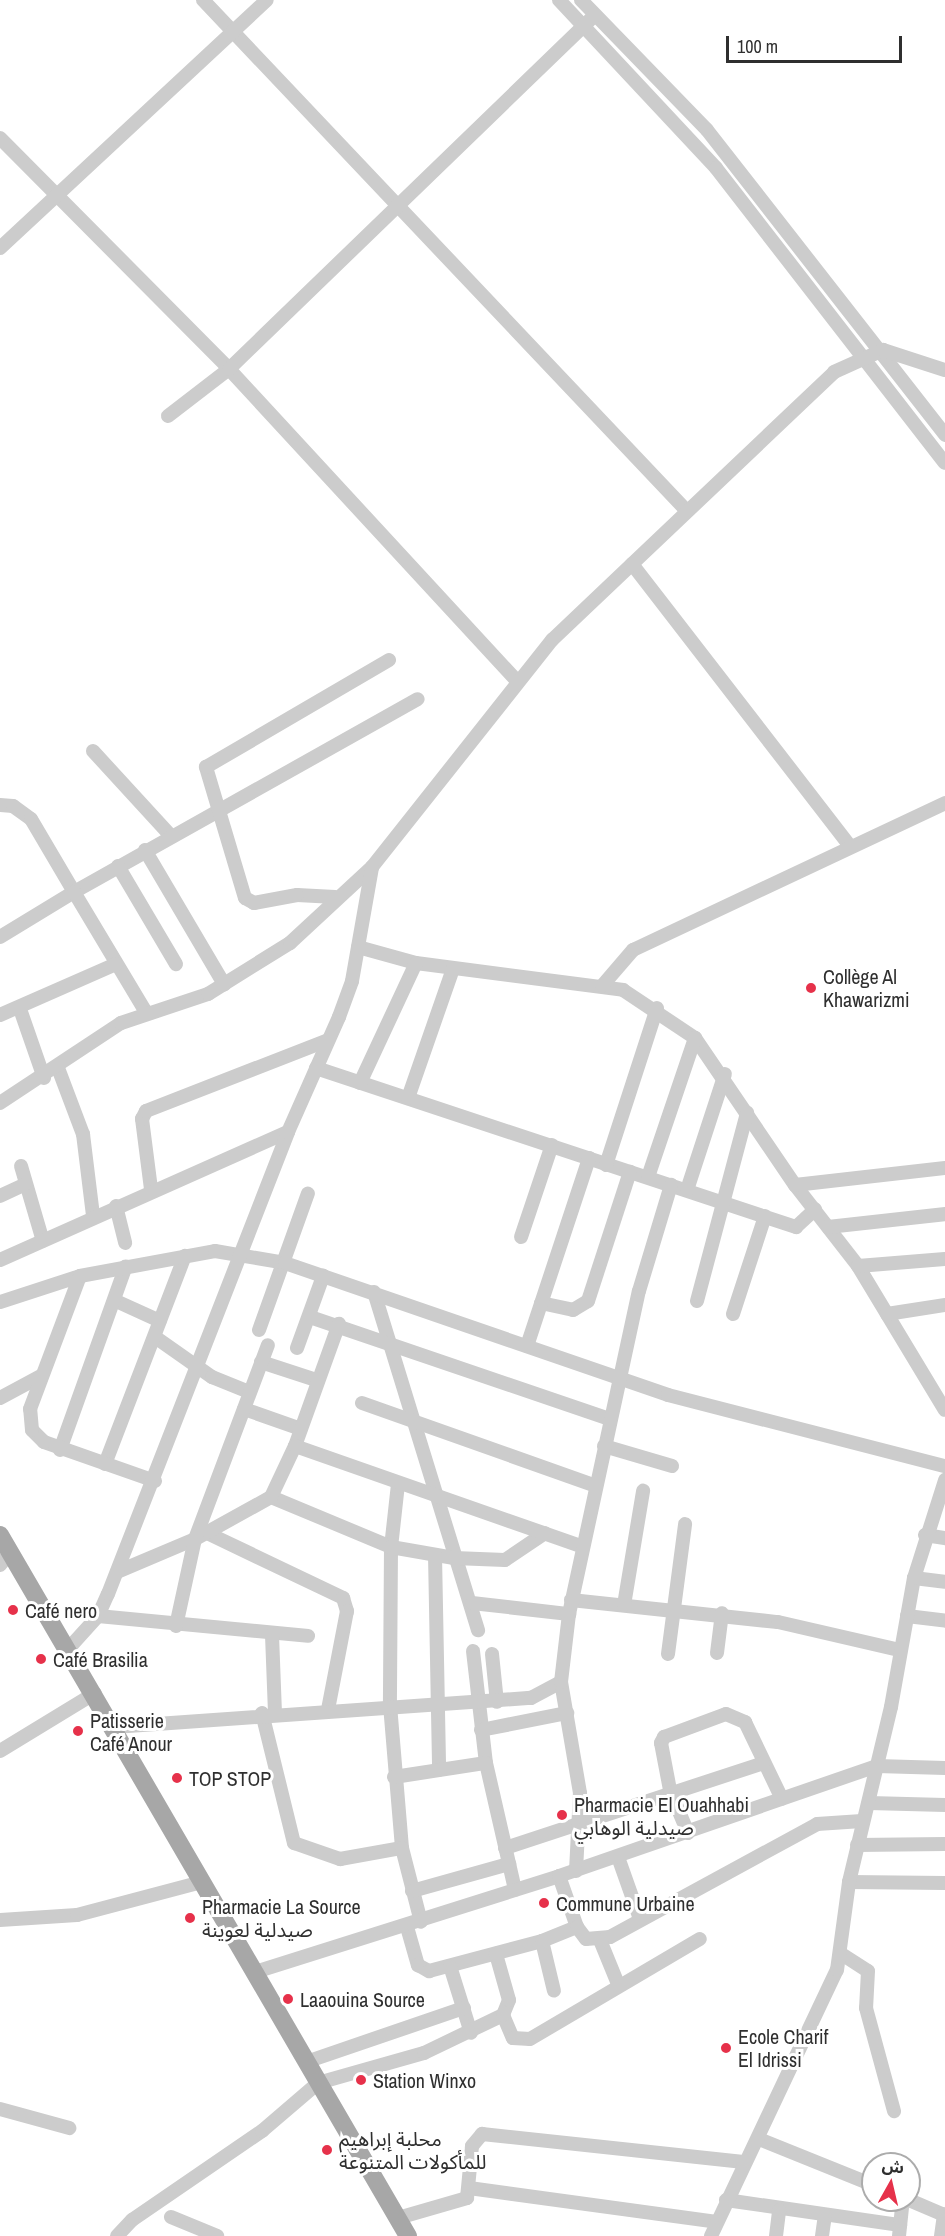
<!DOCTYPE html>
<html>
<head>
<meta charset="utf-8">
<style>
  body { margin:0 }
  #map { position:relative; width:945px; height:2236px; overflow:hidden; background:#fff; font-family:"Archivo Narrow","Noto Sans Arabic",sans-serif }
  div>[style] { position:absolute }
  .minor>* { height:14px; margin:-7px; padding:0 7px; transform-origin:7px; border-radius:7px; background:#ccc }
  .major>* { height:18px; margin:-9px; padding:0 9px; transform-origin:9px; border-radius:9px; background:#a7a7a7 }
  .dots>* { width:16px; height:16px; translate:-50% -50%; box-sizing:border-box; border:3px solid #fff; border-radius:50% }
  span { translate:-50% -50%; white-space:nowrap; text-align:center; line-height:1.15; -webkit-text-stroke:6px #fff; paint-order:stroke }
  .poi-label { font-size:20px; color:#2f2f2f }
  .left { translate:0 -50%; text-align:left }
  .north { position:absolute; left:861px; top:2152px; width:60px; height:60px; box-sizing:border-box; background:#fff; border:2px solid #acacac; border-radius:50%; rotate:8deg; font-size:16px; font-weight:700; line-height:24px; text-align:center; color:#2f2f2f }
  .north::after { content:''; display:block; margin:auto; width:21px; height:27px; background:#e6314a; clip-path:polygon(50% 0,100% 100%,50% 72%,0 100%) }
  .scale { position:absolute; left:726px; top:36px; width:176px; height:27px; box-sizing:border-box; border:3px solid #2f2f2f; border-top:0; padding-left:8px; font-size:18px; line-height:21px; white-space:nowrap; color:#2f2f2f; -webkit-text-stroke:4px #fff; paint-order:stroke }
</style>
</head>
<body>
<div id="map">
  <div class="minor">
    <div style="left:203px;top:0;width:701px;rotate:46.56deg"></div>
    <div style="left:559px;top:0;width:230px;rotate:46.9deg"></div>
    <div style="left:716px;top:168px;width:373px;rotate:52.2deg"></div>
    <div style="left:581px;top:0;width:181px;rotate:45.9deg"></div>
    <div style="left:707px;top:130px;width:387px;rotate:52deg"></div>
    <div style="left:0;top:138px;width:325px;rotate:45.2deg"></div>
    <div style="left:229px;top:369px;width:423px;rotate:47.3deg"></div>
    <div style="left:0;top:248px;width:364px;rotate:-42.9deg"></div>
    <div style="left:168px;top:416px;width:77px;rotate:-37.6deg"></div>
    <div style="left:229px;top:369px;width:509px;rotate:-44.05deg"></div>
    <div style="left:632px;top:564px;width:356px;rotate:52.3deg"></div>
    <div style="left:93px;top:751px;width:114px;rotate:47.5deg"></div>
    <div style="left:0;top:805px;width:13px;rotate:4deg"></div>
    <div style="left:13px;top:806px;width:22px;rotate:36deg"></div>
    <div style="left:31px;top:819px;width:85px;rotate:59.5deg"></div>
    <div style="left:74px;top:892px;width:394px;rotate:-29.3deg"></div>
    <div style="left:145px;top:850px;width:156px;rotate:59.5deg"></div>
    <div style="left:118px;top:866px;width:114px;rotate:59.4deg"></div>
    <div style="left:335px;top:897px;width:38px;rotate:-177deg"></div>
    <div style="left:297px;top:895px;width:44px;rotate:169.5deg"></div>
    <div style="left:254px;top:903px;width:10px;rotate:-151deg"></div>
    <div style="left:245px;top:898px;width:137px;rotate:-106.6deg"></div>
    <div style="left:206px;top:767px;width:212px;rotate:-30.3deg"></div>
    <div style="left:0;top:937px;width:87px;rotate:-31.3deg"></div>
    <div style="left:74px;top:892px;width:142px;rotate:59.1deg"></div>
    <div style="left:358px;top:947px;width:60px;rotate:15.4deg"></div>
    <div style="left:416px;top:963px;width:209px;rotate:7.4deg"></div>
    <div style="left:623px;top:990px;width:87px;rotate:33.7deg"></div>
    <div style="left:695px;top:1038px;width:178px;rotate:55.8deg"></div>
    <div style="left:795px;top:1185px;width:103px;rotate:52.1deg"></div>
    <div style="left:858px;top:1266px;width:168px;rotate:58.9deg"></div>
    <div style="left:602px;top:986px;width:48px;rotate:-49.3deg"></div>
    <div style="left:633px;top:950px;width:345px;rotate:-25.2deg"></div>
    <div style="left:20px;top:1009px;width:73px;rotate:70.8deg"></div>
    <div style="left:0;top:1015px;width:127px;rotate:-23.7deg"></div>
    <div style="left:58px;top:1068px;width:71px;rotate:69.3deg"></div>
    <div style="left:83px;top:1134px;width:83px;rotate:83deg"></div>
    <div style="left:316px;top:1068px;width:506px;rotate:18.33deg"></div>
    <div style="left:796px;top:1227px;width:26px;rotate:-43deg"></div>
    <div style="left:360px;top:1083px;width:132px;rotate:-65deg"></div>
    <div style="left:408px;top:1098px;width:137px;rotate:-70.8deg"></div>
    <div style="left:0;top:1103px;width:145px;rotate:-33.5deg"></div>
    <div style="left:121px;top:1023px;width:92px;rotate:-18.4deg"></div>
    <div style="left:208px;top:994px;width:97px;rotate:-31.9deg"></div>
    <div style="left:290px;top:943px;width:112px;rotate:-42.8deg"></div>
    <div style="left:372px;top:867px;width:290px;rotate:-51.6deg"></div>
    <div style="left:552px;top:640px;width:389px;rotate:-43.5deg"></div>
    <div style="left:834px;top:372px;width:54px;rotate:-24.2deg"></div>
    <div style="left:883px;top:350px;width:65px;rotate:17.9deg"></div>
    <div style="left:606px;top:1165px;width:165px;rotate:-72deg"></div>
    <div style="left:21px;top:1166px;width:78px;rotate:73.7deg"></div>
    <div style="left:648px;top:1177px;width:147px;rotate:-71.3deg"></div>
    <div style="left:795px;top:1185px;width:151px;rotate:-6.5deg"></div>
    <div style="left:151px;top:1189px;width:71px;rotate:-97.3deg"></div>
    <div style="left:142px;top:1119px;width:9px;rotate:-63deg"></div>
    <div style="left:146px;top:1111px;width:195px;rotate:-21.3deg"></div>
    <div style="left:687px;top:1190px;width:122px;rotate:-71.9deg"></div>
    <div style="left:0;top:1196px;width:26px;rotate:-25deg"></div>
    <div style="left:116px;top:1206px;width:38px;rotate:76deg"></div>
    <div style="left:828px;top:1227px;width:118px;rotate:-6.3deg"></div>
    <div style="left:521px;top:1237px;width:97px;rotate:-71.4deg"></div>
    <div style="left:0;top:1260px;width:315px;rotate:-24deg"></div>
    <div style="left:858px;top:1266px;width:87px;rotate:-4.6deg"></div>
    <div style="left:374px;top:1292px;width:354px;rotate:72.9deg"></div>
    <div style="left:116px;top:1301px;width:48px;rotate:24.4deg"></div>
    <div style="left:697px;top:1301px;width:195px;rotate:-75.1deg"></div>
    <div style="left:0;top:1302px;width:84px;rotate:-18deg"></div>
    <div style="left:541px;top:1303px;width:33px;rotate:12deg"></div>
    <div style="left:573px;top:1310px;width:17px;rotate:-31deg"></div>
    <div style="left:588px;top:1301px;width:136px;rotate:-72deg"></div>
    <div style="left:733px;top:1314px;width:103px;rotate:-71.9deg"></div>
    <div style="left:887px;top:1314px;width:59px;rotate:-8.8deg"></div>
    <div style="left:310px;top:1317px;width:316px;rotate:18.8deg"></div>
    <div style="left:259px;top:1330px;width:145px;rotate:-70.3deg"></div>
    <div style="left:155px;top:1337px;width:70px;rotate:35.1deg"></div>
    <div style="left:212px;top:1377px;width:40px;rotate:22deg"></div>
    <div style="left:527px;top:1346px;width:198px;rotate:-71.7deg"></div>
    <div style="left:297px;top:1348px;width:77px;rotate:-70.1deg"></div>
    <div style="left:261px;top:1362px;width:58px;rotate:18.1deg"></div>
    <div style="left:0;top:1398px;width:47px;rotate:-28.2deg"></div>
    <div style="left:362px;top:1403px;width:248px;rotate:19.5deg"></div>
    <div style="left:244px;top:1409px;width:60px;rotate:19.3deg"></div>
    <div style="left:295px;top:1446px;width:130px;rotate:-70.2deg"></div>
    <div style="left:604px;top:1446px;width:71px;rotate:16.4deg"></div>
    <div style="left:60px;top:1450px;width:195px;rotate:-70.3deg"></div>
    <div style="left:105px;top:1464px;width:223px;rotate:-69deg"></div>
    <div style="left:155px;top:1481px;width:118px;rotate:-160.6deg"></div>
    <div style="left:44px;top:1442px;width:17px;rotate:-135deg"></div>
    <div style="left:32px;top:1430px;width:21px;rotate:-95deg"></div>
    <div style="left:30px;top:1409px;width:142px;rotate:-69.4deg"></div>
    <div style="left:80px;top:1276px;width:137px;rotate:-10.5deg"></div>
    <div style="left:215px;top:1251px;width:71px;rotate:9.7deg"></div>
    <div style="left:285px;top:1263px;width:405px;rotate:19deg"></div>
    <div style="left:668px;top:1395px;width:286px;rotate:14.4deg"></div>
    <div style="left:398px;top:1484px;width:63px;rotate:96.3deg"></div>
    <div style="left:391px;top:1547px;width:158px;rotate:90.4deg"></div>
    <div style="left:390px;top:1705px;width:144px;rotate:85.2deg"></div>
    <div style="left:271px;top:1497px;width:130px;rotate:22.6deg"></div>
    <div style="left:391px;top:1547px;width:64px;rotate:9.9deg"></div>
    <div style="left:454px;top:1558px;width:51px;rotate:2.2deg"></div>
    <div style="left:505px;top:1560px;width:48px;rotate:-34deg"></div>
    <div style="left:207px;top:1533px;width:151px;rotate:25.5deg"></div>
    <div style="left:343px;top:1598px;width:14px;rotate:73deg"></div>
    <div style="left:347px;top:1611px;width:101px;rotate:100.9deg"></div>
    <div style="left:925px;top:1535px;width:20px;rotate:9deg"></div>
    <div style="left:435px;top:1555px;width:215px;rotate:88.9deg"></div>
    <div style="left:0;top:1565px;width:17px;rotate:-50deg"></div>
    <div style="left:117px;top:1572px;width:85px;rotate:-22.9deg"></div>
    <div style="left:195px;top:1539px;width:87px;rotate:-28.9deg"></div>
    <div style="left:271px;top:1497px;width:56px;rotate:-64.8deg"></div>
    <div style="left:295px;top:1446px;width:303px;rotate:19.3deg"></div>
    <div style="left:914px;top:1578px;width:31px;rotate:7deg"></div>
    <div style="left:571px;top:1600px;width:208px;rotate:6.1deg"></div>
    <div style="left:778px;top:1622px;width:124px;rotate:13deg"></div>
    <div style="left:472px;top:1603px;width:98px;rotate:6.5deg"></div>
    <div style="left:624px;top:1605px;width:116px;rotate:-80.5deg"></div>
    <div style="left:98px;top:1616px;width:211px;rotate:5.4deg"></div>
    <div style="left:907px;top:1616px;width:38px;rotate:7deg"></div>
    <div style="left:176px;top:1626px;width:89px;rotate:-77.7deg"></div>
    <div style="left:195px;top:1539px;width:207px;rotate:-69.4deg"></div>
    <div style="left:272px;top:1635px;width:77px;rotate:87.8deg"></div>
    <div style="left:69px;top:1648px;width:43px;rotate:-47.8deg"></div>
    <div style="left:98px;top:1616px;width:24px;rotate:-66deg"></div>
    <div style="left:108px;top:1594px;width:496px;rotate:-68.7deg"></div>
    <div style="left:288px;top:1132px;width:126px;rotate:-66.1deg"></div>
    <div style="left:339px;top:1017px;width:38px;rotate:-70deg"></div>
    <div style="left:352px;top:981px;width:116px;rotate:-80deg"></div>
    <div style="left:473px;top:1651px;width:113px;rotate:83.4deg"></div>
    <div style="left:486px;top:1763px;width:130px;rotate:77.1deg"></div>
    <div style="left:717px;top:1653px;width:40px;rotate:-82.9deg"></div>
    <div style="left:492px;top:1654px;width:48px;rotate:84.1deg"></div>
    <div style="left:668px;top:1654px;width:131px;rotate:-82.5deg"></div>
    <div style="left:262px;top:1713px;width:134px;rotate:76.2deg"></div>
    <div style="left:294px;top:1843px;width:49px;rotate:19.2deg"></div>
    <div style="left:340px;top:1859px;width:63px;rotate:-10.1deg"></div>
    <div style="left:402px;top:1848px;width:76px;rotate:75.6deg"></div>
    <div style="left:114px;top:1727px;width:418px;rotate:-4deg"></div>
    <div style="left:531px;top:1698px;width:34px;rotate:-28deg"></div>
    <div style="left:481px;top:1730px;width:88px;rotate:-11.2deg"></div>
    <div style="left:0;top:1751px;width:111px;rotate:-31.4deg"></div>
    <div style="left:394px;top:1777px;width:93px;rotate:-8.7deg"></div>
    <div style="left:869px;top:1803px;width:76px;rotate:1.5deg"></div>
    <div style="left:688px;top:1833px;width:47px;rotate:-112.7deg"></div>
    <div style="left:670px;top:1790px;width:48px;rotate:-100.8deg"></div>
    <div style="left:661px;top:1743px;width:7px;rotate:-63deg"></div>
    <div style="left:664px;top:1737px;width:66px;rotate:-20.4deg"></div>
    <div style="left:726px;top:1714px;width:21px;rotate:23deg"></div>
    <div style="left:745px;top:1722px;width:85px;rotate:64.3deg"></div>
    <div style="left:857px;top:1845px;width:88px;rotate:-0.7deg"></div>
    <div style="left:505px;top:1848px;width:272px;rotate:-18.2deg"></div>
    <div style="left:618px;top:1857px;width:66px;rotate:70.5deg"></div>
    <div style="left:576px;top:1871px;width:78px;rotate:-87.1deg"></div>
    <div style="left:580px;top:1793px;width:113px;rotate:-99.7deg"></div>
    <div style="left:561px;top:1682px;width:68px;rotate:-83.3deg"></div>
    <div style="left:569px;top:1614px;width:330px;rotate:-77.8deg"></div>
    <div style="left:639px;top:1291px;width:111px;rotate:-73.2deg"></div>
    <div style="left:849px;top:1882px;width:96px;rotate:0.6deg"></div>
    <div style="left:412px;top:1891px;width:101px;rotate:-15.6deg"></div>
    <div style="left:0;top:1920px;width:77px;rotate:-3.7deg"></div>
    <div style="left:77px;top:1915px;width:129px;rotate:-14.8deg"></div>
    <div style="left:407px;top:1927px;width:40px;rotate:74deg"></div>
    <div style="left:418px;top:1965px;width:13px;rotate:29deg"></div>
    <div style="left:429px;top:1971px;width:117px;rotate:-14.9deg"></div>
    <div style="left:542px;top:1941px;width:38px;rotate:-22deg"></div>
    <div style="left:577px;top:1927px;width:54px;rotate:-109.4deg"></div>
    <div style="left:577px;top:1927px;width:15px;rotate:53deg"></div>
    <div style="left:586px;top:1939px;width:24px;rotate:-5deg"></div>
    <div style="left:610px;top:1937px;width:236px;rotate:-28.6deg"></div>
    <div style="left:817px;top:1824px;width:45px;rotate:-3.8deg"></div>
    <div style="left:600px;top:1940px;width:48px;rotate:67.8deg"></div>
    <div style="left:542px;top:1941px;width:51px;rotate:76.5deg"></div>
    <div style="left:840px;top:1953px;width:33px;rotate:33deg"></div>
    <div style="left:868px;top:1971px;width:37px;rotate:93deg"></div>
    <div style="left:866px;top:2008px;width:107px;rotate:74.8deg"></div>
    <div style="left:450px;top:1966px;width:70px;rotate:72.6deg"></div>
    <div style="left:255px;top:1972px;width:319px;rotate:-17.5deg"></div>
    <div style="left:559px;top:1876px;width:336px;rotate:-19.1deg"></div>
    <div style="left:877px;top:1766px;width:68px;rotate:1.7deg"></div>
    <div style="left:503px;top:2015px;width:25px;rotate:67deg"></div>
    <div style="left:513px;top:2038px;width:17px;rotate:3deg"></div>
    <div style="left:530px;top:2039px;width:197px;rotate:-30.5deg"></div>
    <div style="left:306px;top:2062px;width:167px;rotate:-18.9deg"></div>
    <div style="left:0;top:2109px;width:72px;rotate:15.4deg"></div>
    <div style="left:759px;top:2139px;width:123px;rotate:22deg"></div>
    <div style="left:469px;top:2188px;width:250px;rotate:7.8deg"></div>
    <div style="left:726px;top:2200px;width:176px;rotate:8.2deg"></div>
    <div style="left:909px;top:2200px;width:39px;rotate:23deg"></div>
    <div style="left:171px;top:2217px;width:50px;rotate:22.4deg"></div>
    <div style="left:398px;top:2218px;width:72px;rotate:-16.2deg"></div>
    <div style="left:467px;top:2198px;width:52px;rotate:-84.5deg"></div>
    <div style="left:472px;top:2146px;width:16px;rotate:-50deg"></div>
    <div style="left:482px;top:2134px;width:263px;rotate:6.1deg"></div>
    <div style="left:117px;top:2236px;width:22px;rotate:-47deg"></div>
    <div style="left:132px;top:2220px;width:158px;rotate:-34.4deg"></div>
    <div style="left:262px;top:2131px;width:74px;rotate:-40.6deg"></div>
    <div style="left:318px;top:2083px;width:110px;rotate:-15.8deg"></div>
    <div style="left:424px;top:2053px;width:88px;rotate:-25.7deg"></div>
    <div style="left:503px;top:2015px;width:16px;rotate:-68deg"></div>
    <div style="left:509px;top:2000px;width:48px;rotate:-105.8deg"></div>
    <div style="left:711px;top:2236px;width:294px;rotate:-64.7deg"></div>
    <div style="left:837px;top:1970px;width:89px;rotate:-82.2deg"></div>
    <div style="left:849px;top:1882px;width:180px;rotate:-76.5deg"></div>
    <div style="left:891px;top:1707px;width:131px;rotate:-79.9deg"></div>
    <div style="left:914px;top:1578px;width:103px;rotate:-72.4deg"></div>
    <div style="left:776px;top:2236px;width:26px;rotate:-83deg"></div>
    <div style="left:822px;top:2236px;width:21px;rotate:-82deg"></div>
    <div style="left:899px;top:2236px;width:36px;rotate:-84deg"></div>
    <div style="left:941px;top:2236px;width:22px;rotate:-82deg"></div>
  </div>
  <div class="major">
    <div style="left:0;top:1535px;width:811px;rotate:59.8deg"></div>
  </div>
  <div class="dots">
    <div style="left:811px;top:988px;background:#e6314a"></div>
    <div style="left:13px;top:1610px;background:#e6314a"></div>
    <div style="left:41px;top:1659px;background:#e6314a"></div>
    <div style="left:78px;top:1731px;background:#e6314a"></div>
    <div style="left:177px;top:1778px;background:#e6314a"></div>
    <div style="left:562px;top:1815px;background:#e6314a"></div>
    <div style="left:544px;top:1903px;background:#e6314a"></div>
    <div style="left:190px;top:1918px;background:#e6314a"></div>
    <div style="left:288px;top:1999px;background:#e6314a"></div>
    <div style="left:726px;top:2048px;background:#e6314a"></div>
    <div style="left:361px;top:2080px;background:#e6314a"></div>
    <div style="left:327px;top:2150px;background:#e6314a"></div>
  </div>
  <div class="poi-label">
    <span class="left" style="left:823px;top:988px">Collège Al<br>Khawarizmi</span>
    <span class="left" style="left:25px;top:1610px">Café nero</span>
    <span class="left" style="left:53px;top:1659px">Café Brasilia</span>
    <span class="left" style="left:90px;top:1732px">Patisserie<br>Café Anour</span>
    <span class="left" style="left:189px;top:1778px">TOP STOP</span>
    <span class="left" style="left:574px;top:1816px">Pharmacie El Ouahhabi<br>صيدلية الوهابي</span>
    <span class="left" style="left:556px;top:1903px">Commune Urbaine</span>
    <span class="left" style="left:202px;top:1918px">Pharmacie La Source<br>صيدلية لعوينة</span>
    <span class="left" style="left:300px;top:1999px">Laaouina Source</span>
    <span class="left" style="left:738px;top:2048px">Ecole Charif<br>El Idrissi</span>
    <span class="left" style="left:373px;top:2080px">Station Winxo</span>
    <span class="left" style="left:339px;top:2150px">محلبة إبراهيم<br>للمأكولات المتنوعة</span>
  </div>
  <div class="north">ش</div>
  <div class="scale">100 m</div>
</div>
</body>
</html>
